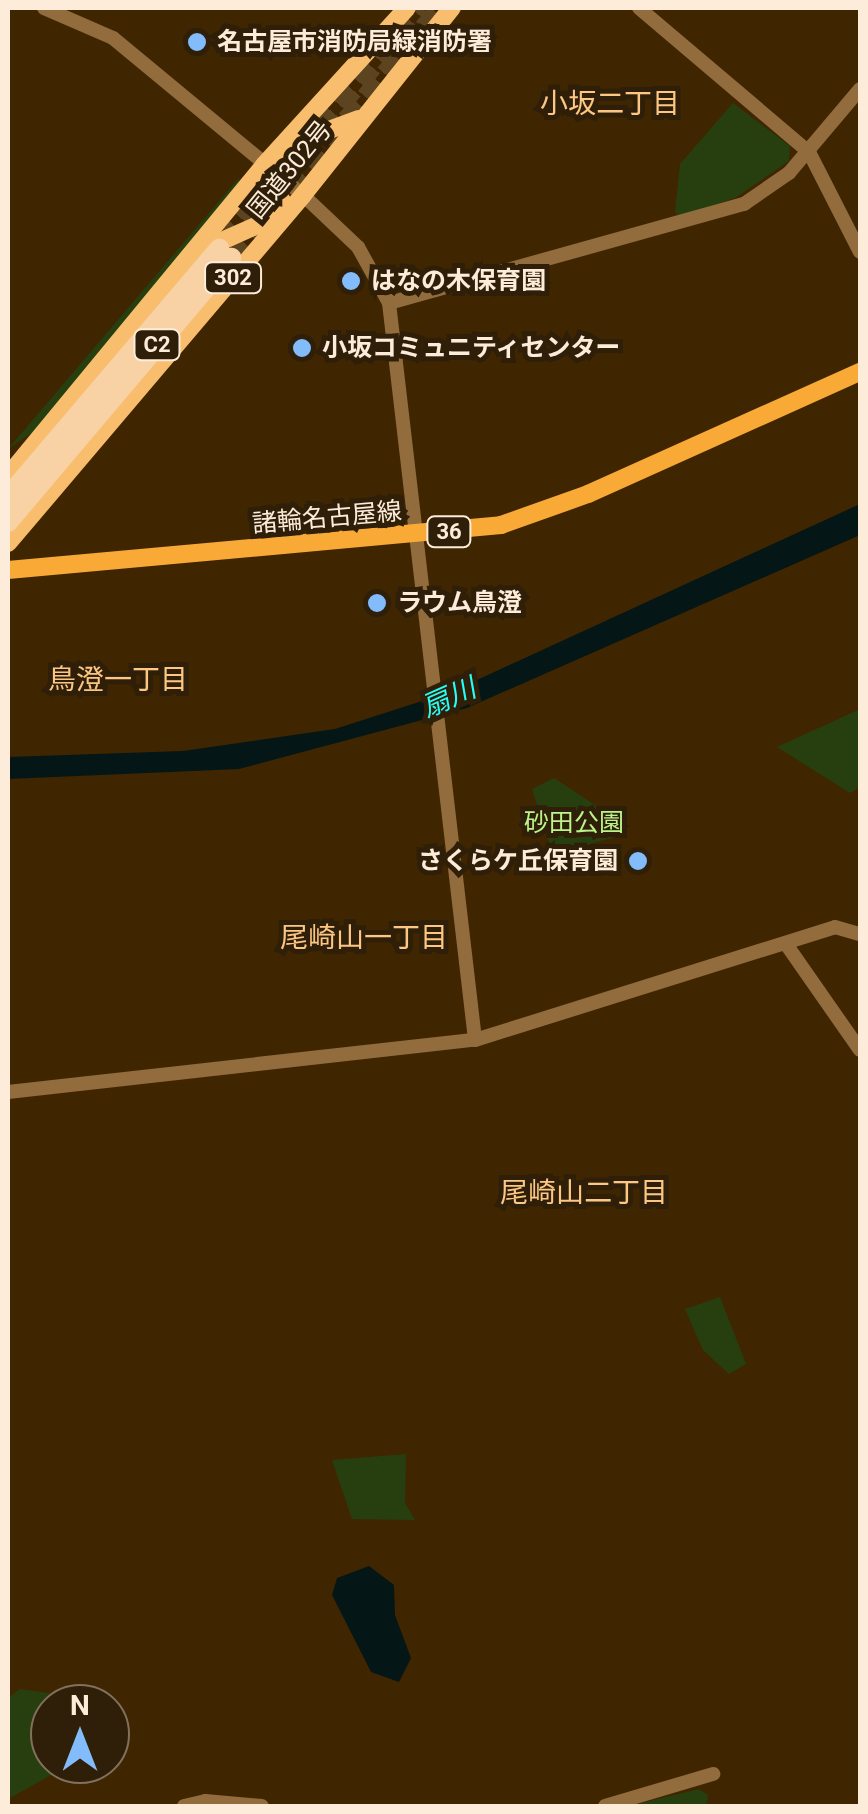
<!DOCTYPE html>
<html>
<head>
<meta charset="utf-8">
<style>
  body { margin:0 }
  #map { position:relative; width:868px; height:1814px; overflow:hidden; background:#3f2600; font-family:Roboto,"Noto Sans JP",sans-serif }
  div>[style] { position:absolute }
  .green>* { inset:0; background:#273f0f }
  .water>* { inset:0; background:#051616 }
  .motorway-tunnel>* { height:20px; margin-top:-10px; transform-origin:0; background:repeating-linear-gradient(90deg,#5c4421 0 20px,transparent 0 30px) }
  .tertiary>* { height:14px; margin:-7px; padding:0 7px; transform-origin:7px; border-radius:7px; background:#926c3c }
  .primary>* { height:18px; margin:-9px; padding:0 9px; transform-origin:9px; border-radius:9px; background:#f9aa36 }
  .trunk>* { height:18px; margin:-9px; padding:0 9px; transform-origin:9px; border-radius:9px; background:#f8be6e }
  .motorway>* { height:20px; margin:-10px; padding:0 10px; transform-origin:10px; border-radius:10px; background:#f8d2a5 }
  .dots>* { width:28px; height:28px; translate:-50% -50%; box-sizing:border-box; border:5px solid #2f1f09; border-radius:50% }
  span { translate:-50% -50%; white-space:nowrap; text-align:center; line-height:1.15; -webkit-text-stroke:10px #2f1f09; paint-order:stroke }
  .shield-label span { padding:2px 8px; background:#2f1f09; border:2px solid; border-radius:8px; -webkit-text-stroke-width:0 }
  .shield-label { font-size:22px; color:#fdecd9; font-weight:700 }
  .poi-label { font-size:25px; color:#fdecd9; font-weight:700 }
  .left { translate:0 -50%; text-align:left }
  .right { translate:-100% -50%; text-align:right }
  .street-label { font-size:25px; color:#fdecd9 }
  .park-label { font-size:25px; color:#bbf589 }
  .neighbourhood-label { font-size:28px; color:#fcc683 }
  .water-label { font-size:28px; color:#26fff9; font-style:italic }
  .frame { position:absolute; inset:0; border:10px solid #fdecd9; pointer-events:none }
  .north { position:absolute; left:30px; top:1684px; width:100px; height:100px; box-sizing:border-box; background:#2f1f09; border:2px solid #81715c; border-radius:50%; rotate:0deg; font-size:28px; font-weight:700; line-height:40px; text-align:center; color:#fdecd9 }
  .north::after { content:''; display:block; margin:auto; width:35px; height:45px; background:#83bcfb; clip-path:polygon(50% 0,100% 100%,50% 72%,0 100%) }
</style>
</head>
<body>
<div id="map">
  <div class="green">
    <div style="clip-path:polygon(733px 103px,790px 146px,789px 161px,735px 198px,680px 217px,675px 212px,680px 164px)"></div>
    <div style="clip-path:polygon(238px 179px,243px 183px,36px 430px,8px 449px)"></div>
    <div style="clip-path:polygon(860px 709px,860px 787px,850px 793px,777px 747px)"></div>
    <div style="clip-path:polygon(554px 778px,627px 826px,626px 834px,553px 854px,532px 789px)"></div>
    <div style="clip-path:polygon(720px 1297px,746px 1364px,729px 1374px,703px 1350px,685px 1309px)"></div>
    <div style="clip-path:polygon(406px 1454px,405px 1503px,415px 1520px,352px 1519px,332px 1460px)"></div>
    <div style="clip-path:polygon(20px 1689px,106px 1701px,50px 1704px,50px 1764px,71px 1764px,8px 1799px,8px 1698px)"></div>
    <div style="clip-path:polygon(699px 1789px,708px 1795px,706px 1806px,629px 1806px)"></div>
  </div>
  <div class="water">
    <div style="clip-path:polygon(860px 504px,860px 535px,467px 708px,239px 769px,8px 779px,8px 757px,183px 751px,335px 729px,453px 691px)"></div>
    <div style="clip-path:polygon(369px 1566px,394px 1585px,395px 1615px,411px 1658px,399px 1682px,371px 1672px,332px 1595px,337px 1578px)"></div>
  </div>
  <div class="motorway-tunnel">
    <div style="left:224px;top:243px;width:307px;rotate:-49.9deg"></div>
    <div style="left:231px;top:258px;width:326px;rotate:-50deg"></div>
  </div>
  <div class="tertiary">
    <div style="left:44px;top:8px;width:75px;rotate:23.5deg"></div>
    <div style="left:113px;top:38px;width:246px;rotate:39.6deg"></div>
    <div style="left:303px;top:195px;width:76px;rotate:43.4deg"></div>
    <div style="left:358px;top:247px;width:64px;rotate:61deg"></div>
    <div style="left:389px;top:303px;width:742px;rotate:83.34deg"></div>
    <div style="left:639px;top:8px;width:223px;rotate:40.3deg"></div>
    <div style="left:809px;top:152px;width:112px;rotate:63deg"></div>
    <div style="left:389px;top:303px;width:369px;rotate:-15.6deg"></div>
    <div style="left:744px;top:204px;width:55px;rotate:-34.6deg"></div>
    <div style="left:789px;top:173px;width:110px;rotate:-49.8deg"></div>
    <div style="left:786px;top:944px;width:129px;rotate:55.1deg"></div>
    <div style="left:8px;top:1092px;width:470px;rotate:-6.4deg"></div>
    <div style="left:475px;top:1040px;width:377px;rotate:-17.4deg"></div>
    <div style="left:835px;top:927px;width:26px;rotate:16deg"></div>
    <div style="left:184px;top:1806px;width:22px;rotate:-13deg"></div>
    <div style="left:205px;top:1801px;width:57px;rotate:5deg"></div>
    <div style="left:605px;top:1806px;width:113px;rotate:-16.5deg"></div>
  </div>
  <div class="primary">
    <div style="left:8px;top:570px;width:495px;rotate:-5.2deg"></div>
    <div style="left:501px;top:525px;width:92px;rotate:-19.6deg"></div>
    <div style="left:588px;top:494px;width:298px;rotate:-24.2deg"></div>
  </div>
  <div class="trunk">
    <div style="left:269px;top:165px;width:50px;rotate:-34.3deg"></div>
    <div style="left:310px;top:137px;width:52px;rotate:-20.2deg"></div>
    <div style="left:204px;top:249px;width:61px;rotate:-24.1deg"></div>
    <div style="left:260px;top:224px;width:32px;rotate:-46deg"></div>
    <div style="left:8px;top:476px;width:403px;rotate:-50.5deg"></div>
    <div style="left:264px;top:165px;width:212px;rotate:-47.7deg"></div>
    <div style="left:8px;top:543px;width:456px;rotate:-49.7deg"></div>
    <div style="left:303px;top:195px;width:239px;rotate:-51.5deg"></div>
  </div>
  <div class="motorway">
    <div style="left:8px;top:497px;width:326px;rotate:-49.6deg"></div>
    <div style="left:8px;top:522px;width:346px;rotate:-49.8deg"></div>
  </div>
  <div class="dots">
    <div style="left:197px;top:42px;background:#83bcfb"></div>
    <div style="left:351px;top:281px;background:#83bcfb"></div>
    <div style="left:302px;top:348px;background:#83bcfb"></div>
    <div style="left:377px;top:603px;background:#83bcfb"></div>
    <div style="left:638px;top:861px;background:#83bcfb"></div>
  </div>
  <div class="shield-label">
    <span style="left:233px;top:278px">302</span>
    <span style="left:157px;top:345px">C2</span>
    <span style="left:449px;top:532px">36</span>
  </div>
  <div class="poi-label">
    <span class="left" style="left:217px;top:42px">名古屋市消防局緑消防署</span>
    <span class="left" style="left:371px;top:281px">はなの木保育園</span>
    <span class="left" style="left:322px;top:348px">小坂コミュニティセンター</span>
    <span class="left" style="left:397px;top:603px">ラウム鳥澄</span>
    <span class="right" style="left:618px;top:861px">さくらケ丘保育園</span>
  </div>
  <div class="street-label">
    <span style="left:290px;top:170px;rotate:-51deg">国道302号</span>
    <span style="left:327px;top:518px;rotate:-5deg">諸輪名古屋線</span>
  </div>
  <div class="park-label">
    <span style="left:574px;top:823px">砂田公園</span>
  </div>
  <div class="neighbourhood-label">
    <span style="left:610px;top:104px">小坂二丁目</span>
    <span style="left:118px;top:680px">鳥澄一丁目</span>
    <span style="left:364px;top:938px">尾崎山一丁目</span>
    <span style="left:584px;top:1193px">尾崎山二丁目</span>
  </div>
  <div class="water-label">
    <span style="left:449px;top:698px;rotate:-24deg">扇川</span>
  </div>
  <div class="frame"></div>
  <div class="north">N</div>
</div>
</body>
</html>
